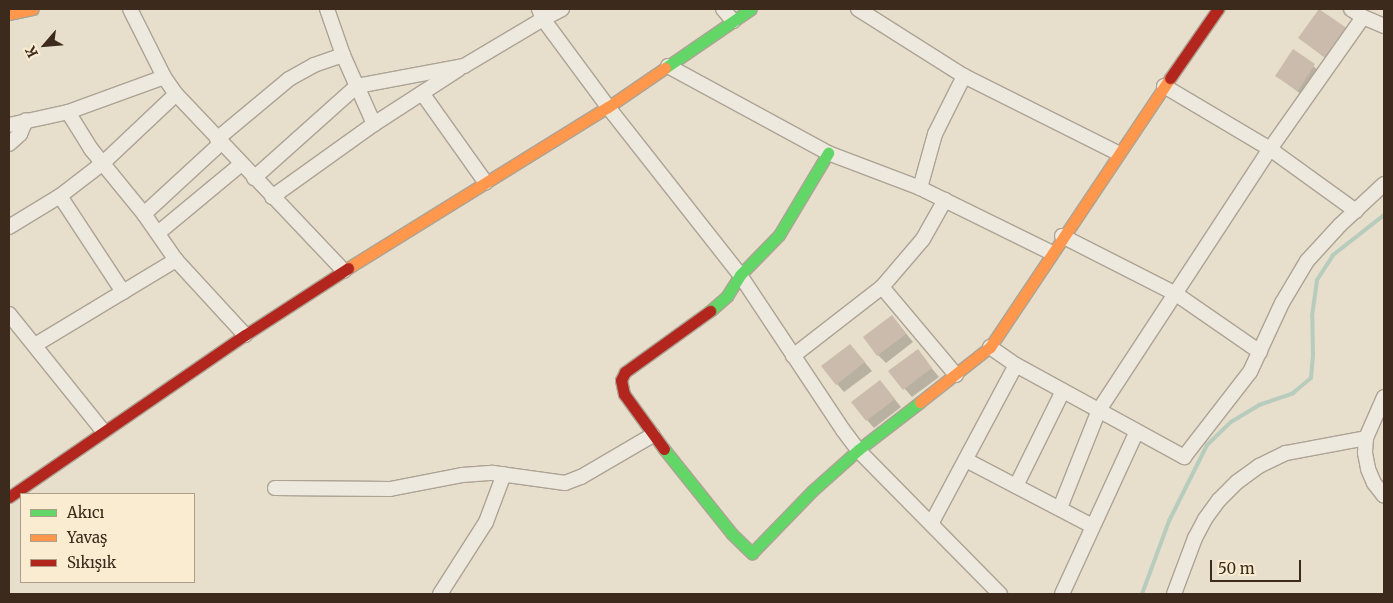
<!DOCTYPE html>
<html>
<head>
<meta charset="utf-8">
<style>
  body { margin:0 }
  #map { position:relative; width:1393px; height:603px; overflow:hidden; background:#e7decb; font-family:Merriweather,serif }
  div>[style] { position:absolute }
  .shadow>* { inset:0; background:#0003 }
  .stream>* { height:4px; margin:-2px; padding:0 2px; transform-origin:2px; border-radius:2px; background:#b8ccbe }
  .building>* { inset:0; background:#cbbbac }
  .roads { filter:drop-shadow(1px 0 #aca395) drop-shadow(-1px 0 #aca395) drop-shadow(0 1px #aca395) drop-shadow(0 -1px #aca395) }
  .street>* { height:14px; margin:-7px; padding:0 7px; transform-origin:7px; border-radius:7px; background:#eee9df }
  .fast>* { height:11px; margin:-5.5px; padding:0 5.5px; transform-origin:5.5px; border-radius:5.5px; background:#63d668 }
  .slow>* { height:11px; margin:-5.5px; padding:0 5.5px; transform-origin:5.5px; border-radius:5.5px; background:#ff974d }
  .jam>* { height:11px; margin:-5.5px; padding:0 5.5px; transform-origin:5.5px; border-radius:5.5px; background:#b3261e }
  span { translate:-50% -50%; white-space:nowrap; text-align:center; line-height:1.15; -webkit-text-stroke:5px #f9ecd1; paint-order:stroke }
  .frame { position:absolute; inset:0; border:10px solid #3c2a1c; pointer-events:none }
  .legend { position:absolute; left:20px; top:493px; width:175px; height:90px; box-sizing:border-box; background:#f9ecd1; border:1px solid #ad9e89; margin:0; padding:6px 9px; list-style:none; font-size:15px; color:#3c2a1c }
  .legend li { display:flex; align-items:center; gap:10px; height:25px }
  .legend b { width:25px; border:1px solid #ad9e89 }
  .north { position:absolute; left:20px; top:20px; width:50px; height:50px; -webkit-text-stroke:4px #f9ecd1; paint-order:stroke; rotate:243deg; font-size:14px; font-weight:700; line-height:20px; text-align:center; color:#3c2a1c }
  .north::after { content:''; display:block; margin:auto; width:18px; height:22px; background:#3c2a1c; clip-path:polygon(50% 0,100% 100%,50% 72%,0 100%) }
  .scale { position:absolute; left:1210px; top:560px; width:91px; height:22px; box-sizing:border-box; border:2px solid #3c2a1c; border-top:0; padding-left:6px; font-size:15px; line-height:18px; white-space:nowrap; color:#3c2a1c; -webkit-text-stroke:4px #f9ecd1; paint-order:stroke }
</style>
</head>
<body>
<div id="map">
  <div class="shadow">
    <div style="clip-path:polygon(1319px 10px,1335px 66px,1300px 38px)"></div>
    <div style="clip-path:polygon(1293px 51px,1322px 73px,1306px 98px,1277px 76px)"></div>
    <div style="clip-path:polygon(892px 316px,913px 342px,886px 363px,878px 355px)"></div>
    <div style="clip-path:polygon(850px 345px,872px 371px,844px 392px,837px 384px)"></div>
    <div style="clip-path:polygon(917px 351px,939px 377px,912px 397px,890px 372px)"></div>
    <div style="clip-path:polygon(880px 381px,901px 407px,874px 428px,867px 420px)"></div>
  </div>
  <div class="stream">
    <div style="left:1142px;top:594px;width:78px;rotate:-69.7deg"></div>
    <div style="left:1169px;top:521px;width:85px;rotate:-63.4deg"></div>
    <div style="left:1207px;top:445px;width:33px;rotate:-44deg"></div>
    <div style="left:1231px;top:422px;width:33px;rotate:-31deg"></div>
    <div style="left:1259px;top:405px;width:36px;rotate:-19deg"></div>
    <div style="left:1293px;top:393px;width:23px;rotate:-40deg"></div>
    <div style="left:1311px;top:378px;width:23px;rotate:-85deg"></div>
    <div style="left:1313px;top:355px;width:39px;rotate:-91deg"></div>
    <div style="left:1312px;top:316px;width:36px;rotate:-82deg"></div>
    <div style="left:1317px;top:280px;width:30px;rotate:-57deg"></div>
    <div style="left:1333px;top:255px;width:65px;rotate:-38.1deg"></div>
  </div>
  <div class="building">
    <div style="clip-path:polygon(1319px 9px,1348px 29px,1327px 59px,1298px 38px)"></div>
    <div style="clip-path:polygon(1293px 49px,1315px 64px,1298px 91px,1275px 76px)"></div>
    <div style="clip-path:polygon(892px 315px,906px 334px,877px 356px,863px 337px)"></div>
    <div style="clip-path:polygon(850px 344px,865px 362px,836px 385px,821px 366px)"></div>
    <div style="clip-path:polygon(918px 349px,932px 368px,903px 390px,888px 371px)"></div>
    <div style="clip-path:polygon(880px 380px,895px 399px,866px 421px,851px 402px)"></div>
  </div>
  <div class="roads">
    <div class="street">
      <div style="left:130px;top:9px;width:76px;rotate:63.4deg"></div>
      <div style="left:164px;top:77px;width:21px;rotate:55deg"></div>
      <div style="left:176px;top:94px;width:244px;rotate:46.5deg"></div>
      <div style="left:327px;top:9px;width:49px;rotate:70.8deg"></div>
      <div style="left:343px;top:55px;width:34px;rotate:66deg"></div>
      <div style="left:357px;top:86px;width:109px;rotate:-10.6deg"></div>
      <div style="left:464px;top:66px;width:92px;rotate:-30.7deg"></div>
      <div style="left:543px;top:19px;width:11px;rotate:-112deg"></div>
      <div style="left:562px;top:9px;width:21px;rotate:152deg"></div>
      <div style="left:543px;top:19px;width:109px;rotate:53.5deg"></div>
      <div style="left:608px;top:107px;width:214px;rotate:51.8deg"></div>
      <div style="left:740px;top:275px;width:186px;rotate:56.4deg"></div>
      <div style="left:843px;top:430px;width:25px;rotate:53deg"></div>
      <div style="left:858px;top:450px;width:202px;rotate:45.4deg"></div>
      <div style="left:723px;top:9px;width:16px;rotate:50deg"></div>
      <div style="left:858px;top:9px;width:125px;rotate:32.3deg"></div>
      <div style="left:964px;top:76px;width:172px;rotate:26.6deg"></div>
      <div style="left:1351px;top:9px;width:14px;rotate:34deg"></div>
      <div style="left:668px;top:66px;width:182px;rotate:28.5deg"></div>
      <div style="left:828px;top:153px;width:98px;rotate:20.8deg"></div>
      <div style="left:920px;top:188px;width:147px;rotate:26.2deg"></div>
      <div style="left:1164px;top:86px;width:123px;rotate:30.7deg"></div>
      <div style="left:1270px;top:149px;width:106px;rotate:35.8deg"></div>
      <div style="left:422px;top:93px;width:110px;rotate:54.6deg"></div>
      <div style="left:68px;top:112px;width:44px;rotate:58.1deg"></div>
      <div style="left:91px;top:149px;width:84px;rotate:50.8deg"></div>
      <div style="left:144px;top:214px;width:56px;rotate:55.2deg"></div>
      <div style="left:176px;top:260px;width:102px;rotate:47.4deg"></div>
      <div style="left:9px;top:125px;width:60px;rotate:-12.4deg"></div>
      <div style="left:68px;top:112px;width:102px;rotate:-20deg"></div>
      <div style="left:217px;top:139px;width:94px;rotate:-39.8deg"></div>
      <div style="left:289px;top:79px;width:29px;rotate:-29deg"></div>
      <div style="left:314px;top:65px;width:31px;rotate:-19deg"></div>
      <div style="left:9px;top:144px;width:15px;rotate:-42deg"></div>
      <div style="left:20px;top:134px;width:15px;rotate:-67deg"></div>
      <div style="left:254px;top:178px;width:138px;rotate:-41.8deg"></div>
      <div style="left:357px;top:86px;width:42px;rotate:65.9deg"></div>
      <div style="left:920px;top:188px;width:56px;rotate:-74.5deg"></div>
      <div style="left:935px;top:134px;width:65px;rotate:-63.4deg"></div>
      <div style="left:60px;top:196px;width:115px;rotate:56.7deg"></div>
      <div style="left:272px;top:197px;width:125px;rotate:-35.6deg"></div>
      <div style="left:374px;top:124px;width:101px;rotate:-32.9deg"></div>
      <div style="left:144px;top:214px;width:105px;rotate:-42.7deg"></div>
      <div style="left:9px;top:227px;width:60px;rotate:-31.3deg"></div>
      <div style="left:60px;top:196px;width:54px;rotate:-37.5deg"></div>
      <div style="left:103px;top:163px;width:100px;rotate:-43.4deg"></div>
      <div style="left:158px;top:233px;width:108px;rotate:-39.7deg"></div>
      <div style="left:1062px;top:236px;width:128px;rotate:27deg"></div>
      <div style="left:1176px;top:294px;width:102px;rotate:34.6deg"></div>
      <div style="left:882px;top:287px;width:115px;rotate:49.9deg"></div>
      <div style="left:9px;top:314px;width:150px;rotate:51.2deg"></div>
      <div style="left:35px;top:345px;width:165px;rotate:-31.1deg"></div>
      <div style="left:990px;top:347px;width:32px;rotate:35deg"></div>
      <div style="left:1016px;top:365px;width:192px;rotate:28.7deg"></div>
      <div style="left:1184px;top:457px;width:108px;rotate:-52.2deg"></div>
      <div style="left:1250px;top:372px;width:76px;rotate:-65.1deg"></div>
      <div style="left:1282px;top:303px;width:49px;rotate:-59.2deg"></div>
      <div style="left:1307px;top:261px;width:49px;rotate:-47.5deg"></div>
      <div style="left:1340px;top:225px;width:60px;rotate:-43deg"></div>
      <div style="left:793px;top:356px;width:113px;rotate:-37.8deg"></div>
      <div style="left:882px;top:287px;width:63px;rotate:-49.5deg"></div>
      <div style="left:923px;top:239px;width:45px;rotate:-60.6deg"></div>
      <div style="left:1384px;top:397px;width:45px;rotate:113.7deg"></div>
      <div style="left:1366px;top:438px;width:15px;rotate:94deg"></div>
      <div style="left:1365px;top:453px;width:16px;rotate:79deg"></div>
      <div style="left:1368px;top:469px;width:15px;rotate:67deg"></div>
      <div style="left:1374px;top:483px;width:16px;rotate:52deg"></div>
      <div style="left:966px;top:460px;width:142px;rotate:27.6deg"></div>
      <div style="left:1016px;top:486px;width:106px;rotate:-63.7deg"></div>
      <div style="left:275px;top:488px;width:115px;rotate:0.5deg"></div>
      <div style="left:390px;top:489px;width:73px;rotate:-11deg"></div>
      <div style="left:462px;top:475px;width:31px;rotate:-4deg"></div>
      <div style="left:493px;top:473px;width:73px;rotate:7.9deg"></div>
      <div style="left:565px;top:483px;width:17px;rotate:-21deg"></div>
      <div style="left:581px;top:477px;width:83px;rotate:-30.3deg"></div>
      <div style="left:1060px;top:508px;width:105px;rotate:-68.3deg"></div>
      <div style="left:1099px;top:410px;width:312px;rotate:-56.8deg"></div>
      <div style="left:1270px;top:149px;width:161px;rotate:-54.8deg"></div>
      <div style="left:1363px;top:17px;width:23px;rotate:23deg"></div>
      <div style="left:931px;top:524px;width:180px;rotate:-61.9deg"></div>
      <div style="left:440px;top:594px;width:85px;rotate:-57.4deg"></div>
      <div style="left:486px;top:522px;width:51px;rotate:-69.4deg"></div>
      <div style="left:1062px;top:594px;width:179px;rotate:-65.3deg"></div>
      <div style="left:1174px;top:594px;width:60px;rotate:-69.4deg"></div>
      <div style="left:1195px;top:538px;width:21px;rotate:-62deg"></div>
      <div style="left:1205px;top:519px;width:24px;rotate:-54deg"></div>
      <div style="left:1219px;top:500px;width:25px;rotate:-45deg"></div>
      <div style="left:1237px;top:482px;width:27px;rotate:-36deg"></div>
      <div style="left:1259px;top:466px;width:30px;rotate:-26deg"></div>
      <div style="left:1286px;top:453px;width:81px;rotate:-10.6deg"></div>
    </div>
    <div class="fast">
      <div style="left:665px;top:68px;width:104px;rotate:-34.5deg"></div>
      <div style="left:710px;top:311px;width:23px;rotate:-41deg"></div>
      <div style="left:727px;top:296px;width:25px;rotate:-58deg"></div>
      <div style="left:740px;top:275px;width:56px;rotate:-45.7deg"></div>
      <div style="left:779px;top:235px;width:96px;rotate:-59.1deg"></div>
      <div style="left:664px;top:449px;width:109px;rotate:51.3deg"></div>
      <div style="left:732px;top:534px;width:28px;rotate:44deg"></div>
      <div style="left:752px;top:553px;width:86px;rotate:-45.9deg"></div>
      <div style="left:812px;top:491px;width:62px;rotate:-41.7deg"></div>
      <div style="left:858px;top:450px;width:78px;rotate:-37.7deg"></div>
    </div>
    <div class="slow">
      <div style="left:9px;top:14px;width:24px;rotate:-12deg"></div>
      <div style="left:348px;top:268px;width:306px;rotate:-31.8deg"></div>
      <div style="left:608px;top:107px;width:69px;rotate:-34.4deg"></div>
      <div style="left:920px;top:402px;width:89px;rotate:-38.2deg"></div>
      <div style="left:990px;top:347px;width:324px;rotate:-56.2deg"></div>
    </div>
    <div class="jam">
      <div style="left:1170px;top:78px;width:84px;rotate:-55.2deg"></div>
      <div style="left:664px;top:449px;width:68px;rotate:-126deg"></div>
      <div style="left:624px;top:394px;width:14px;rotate:-102deg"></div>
      <div style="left:621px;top:380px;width:9px;rotate:-63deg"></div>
      <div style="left:625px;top:372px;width:105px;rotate:-35.7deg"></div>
      <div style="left:9px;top:497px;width:286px;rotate:-34.5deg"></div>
      <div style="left:245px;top:335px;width:123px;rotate:-33deg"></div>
    </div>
  </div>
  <div class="frame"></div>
  <ul class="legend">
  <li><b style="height:6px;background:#63d668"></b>Akıcı</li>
  <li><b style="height:6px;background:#ff974d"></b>Yavaş</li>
  <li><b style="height:6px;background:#b3261e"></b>Sıkışık</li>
  </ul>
  <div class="north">K</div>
  <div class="scale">50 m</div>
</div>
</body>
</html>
